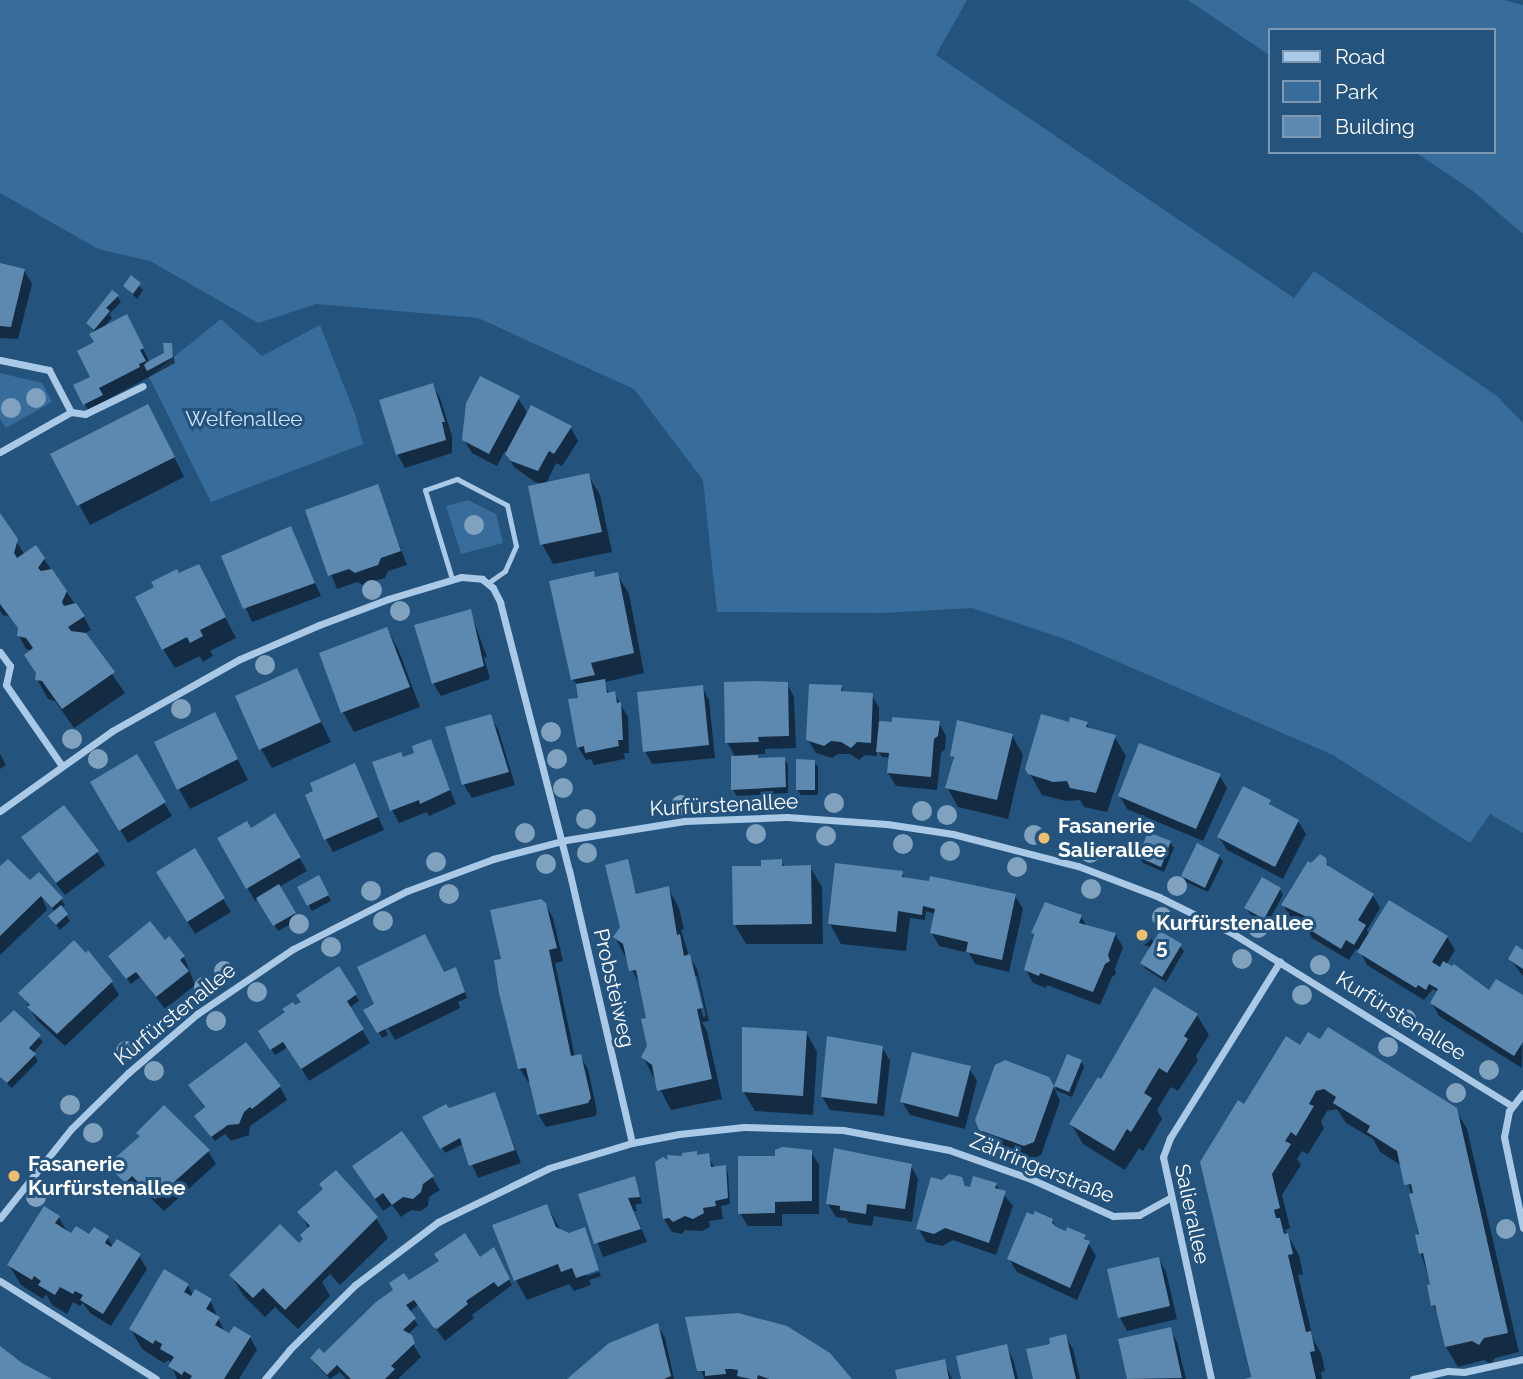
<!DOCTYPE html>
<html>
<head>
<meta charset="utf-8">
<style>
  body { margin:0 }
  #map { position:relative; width:1523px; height:1379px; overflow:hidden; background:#24537e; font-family:Raleway,sans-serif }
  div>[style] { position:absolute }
  .green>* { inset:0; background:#376c9b }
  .shadow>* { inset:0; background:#0007 }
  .building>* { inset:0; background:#5d88af }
  .service>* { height:5px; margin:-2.5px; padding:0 2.5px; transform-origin:2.5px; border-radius:2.5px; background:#a9c9e6 }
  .minor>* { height:7px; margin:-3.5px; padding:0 3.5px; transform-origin:3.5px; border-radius:3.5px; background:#a9c9e6 }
  .trees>* { width:20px; height:20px; margin:-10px; border-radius:50%; background:#80a2bf }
  .dots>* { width:19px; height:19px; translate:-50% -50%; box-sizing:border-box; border:4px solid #24537e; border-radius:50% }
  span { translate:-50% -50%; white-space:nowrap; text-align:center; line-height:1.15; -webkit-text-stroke:6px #24537e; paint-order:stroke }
  .park-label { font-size:21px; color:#cce2f5 }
  .street-label { font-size:21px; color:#fff }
  .poi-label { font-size:21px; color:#fff; font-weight:700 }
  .left { translate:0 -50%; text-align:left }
  .legend { position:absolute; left:1268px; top:28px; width:228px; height:126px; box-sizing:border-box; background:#24537e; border:2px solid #7c98b2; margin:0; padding:9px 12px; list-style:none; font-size:21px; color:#fff }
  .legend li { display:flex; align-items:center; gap:14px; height:35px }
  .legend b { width:35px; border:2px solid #7c98b2 }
</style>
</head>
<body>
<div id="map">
  <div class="green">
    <div style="clip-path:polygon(0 0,967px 0,936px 55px,1294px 298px,1314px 271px,1497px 396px,1523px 423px,1523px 833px,1490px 814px,1470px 843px,1333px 755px,1070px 641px,972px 608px,882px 613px,717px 612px,703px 480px,634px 389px,478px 318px,316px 304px,258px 323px,150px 261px,98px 249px,0 193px)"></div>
    <div style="clip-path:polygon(1188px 0,1504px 0,1523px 5px,1523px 234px,1473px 191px,1415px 152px,1493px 152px,1493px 30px,1269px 30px,1269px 55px)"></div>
    <div style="clip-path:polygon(221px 319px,262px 356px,320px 325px,355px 414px,363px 444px,211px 502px,149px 377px)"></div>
    <div style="clip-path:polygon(0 373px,42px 383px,52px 402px,6px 428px,0 419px)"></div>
    <div style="clip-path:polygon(468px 500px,496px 514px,503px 543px,461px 554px,446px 506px)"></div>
  </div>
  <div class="shadow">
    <div style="clip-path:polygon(0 265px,24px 270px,32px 284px,18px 339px,0 338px)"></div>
    <div style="clip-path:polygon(131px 278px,143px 290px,137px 299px,125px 286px)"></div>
    <div style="clip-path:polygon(117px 296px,121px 302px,109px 314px,112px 318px,103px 328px,134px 330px,150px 363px,166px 354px,171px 345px,175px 363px,88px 410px,75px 386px,92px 377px,95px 332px,88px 323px)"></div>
    <div style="clip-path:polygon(432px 385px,440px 398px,452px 436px,452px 453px,405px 468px,398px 455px,381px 401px)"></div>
    <div style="clip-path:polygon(518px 398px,528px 414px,532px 407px,571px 428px,578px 441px,562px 466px,556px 463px,546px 484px,535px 482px,514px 467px,505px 451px,497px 466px,472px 453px,464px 440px)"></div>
    <div style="clip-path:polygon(159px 426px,184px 477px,90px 525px,52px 454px)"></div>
    <div style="clip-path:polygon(588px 475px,600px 495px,612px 552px,553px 564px,542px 544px)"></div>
    <div style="clip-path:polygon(377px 487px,407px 565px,388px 571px,385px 578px,374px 581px,363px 585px,357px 582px,337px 589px,307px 511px)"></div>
    <div style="clip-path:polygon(0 516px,25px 555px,44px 559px,84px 617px,91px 630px,84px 634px,125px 693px,74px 728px,55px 701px,48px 699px,37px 679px,34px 651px,26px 649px,19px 636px,20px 629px,11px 617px,3px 615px,0 611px)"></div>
    <div style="clip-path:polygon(290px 528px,321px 596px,252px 622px,223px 557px)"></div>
    <div style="clip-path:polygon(593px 573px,596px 579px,617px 574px,629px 594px,644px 673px,605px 682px,609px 694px,614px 693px,628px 717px,629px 753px,624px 753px,625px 759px,594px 765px,591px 759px,586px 760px,578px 747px,580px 699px,578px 685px,573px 680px)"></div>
    <div style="clip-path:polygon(179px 576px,209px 586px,236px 638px,210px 651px,213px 656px,203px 662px,200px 656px,175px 668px,163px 649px)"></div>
    <div style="clip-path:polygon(470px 611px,487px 657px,484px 658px,490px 679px,441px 696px,433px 683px)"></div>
    <div style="clip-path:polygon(387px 629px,398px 649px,420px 707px,354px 732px,343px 712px)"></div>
    <div style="clip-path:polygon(296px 670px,331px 742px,272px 768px,261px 749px)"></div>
    <div style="clip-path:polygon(787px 684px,794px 697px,796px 748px,765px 749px,765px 754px,746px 755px,746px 758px,784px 759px,788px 765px,788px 793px,737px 796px,733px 790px,736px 758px,727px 742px)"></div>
    <div style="clip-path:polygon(702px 687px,709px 700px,715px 758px,652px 764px,645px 751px)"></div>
    <div style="clip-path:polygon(841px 687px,844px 693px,872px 695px,879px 708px,879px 722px,939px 723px,946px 736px,945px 749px,941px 753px,937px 790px,896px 786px,888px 773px,890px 758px,882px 757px,877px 750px,877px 756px,865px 755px,859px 760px,850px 754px,838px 754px,832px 758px,816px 753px,808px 740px)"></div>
    <div style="clip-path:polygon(215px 714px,248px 780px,190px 809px,179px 789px)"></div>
    <div style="clip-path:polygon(490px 716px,498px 729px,515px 785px,472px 798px,464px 785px,448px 728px)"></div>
    <div style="clip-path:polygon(1087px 723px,1090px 730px,1114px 736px,1126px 756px,1107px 812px,1084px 807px,1080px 800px,1066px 801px,1042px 795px,1027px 769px,1070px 724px)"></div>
    <div style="clip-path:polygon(1012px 735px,1023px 755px,1008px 819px,958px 807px,947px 787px,955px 762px,952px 756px)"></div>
    <div style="clip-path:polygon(430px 741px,456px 804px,429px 816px,427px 812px,399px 823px,392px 810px,403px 759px,416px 754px)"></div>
    <div style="clip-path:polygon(0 754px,6px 765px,0 769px)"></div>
    <div style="clip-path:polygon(137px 756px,172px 816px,128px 843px,93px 782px)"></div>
    <div style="clip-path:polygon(814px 761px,818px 767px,818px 795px,801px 795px,797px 789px)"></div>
    <div style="clip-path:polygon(1219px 775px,1227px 788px,1203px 841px,1127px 809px,1120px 796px)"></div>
    <div style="clip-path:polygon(361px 778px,384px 830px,333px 852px,326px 839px)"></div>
    <div style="clip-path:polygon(1269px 802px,1273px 809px,1298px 821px,1306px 834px,1283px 879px,1227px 850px,1219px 837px)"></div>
    <div style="clip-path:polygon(275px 816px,307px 871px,279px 887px,298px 920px,278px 931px,259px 899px,255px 901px,219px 839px,250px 830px)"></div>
    <div style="clip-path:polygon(1170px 842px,1174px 848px,1164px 872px,1143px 863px,1140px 857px)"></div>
    <div style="clip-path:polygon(31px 850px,97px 852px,105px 865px,65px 895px)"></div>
    <div style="clip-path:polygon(194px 851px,231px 912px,195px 934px,165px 886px)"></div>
    <div style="clip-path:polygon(1219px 856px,1223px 862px,1208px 892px,1186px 882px,1183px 876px)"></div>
    <div style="clip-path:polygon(1325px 860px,1331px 870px,1373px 895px,1380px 908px,1367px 930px,1370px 935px,1447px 937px,1455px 950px,1446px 965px,1490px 992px,1523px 997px,1522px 1068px,1439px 1016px,1432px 1003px,1438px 992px,1433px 989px,1424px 1000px,1367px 965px,1360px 951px,1356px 949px,1349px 960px,1312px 938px,1304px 924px,1291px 918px,1283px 905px)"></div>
    <div style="clip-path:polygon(evenodd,627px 861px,637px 895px,668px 888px,679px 908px,684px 929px,681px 930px,689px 956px,697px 969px,709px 1021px,702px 1022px,707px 1031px,722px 1099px,671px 1110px,643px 1057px,649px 1046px,649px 1020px,642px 989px,615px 937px,622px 927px,627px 861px,693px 976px,697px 976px,706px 1016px,703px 1017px,693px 976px)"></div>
    <div style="clip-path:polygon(781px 861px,784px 867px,810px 867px,822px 887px,823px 944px,746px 944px,735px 925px,763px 867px)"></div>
    <div style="clip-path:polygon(0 869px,61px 899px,65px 905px,61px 908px,70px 921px,60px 930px,54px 922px,55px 912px,42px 897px,47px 910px,0 955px)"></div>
    <div style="clip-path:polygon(902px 873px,905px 879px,1015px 896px,1023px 909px,1009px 972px,975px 964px,969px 953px,939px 946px,932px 933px,936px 914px,926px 911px,925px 920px,910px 918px,906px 951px,841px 944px,830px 924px)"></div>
    <div style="clip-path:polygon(319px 878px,331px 901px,312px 911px,299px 888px)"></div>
    <div style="clip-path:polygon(1280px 889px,1283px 895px,1267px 924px,1250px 914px,1246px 908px)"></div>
    <div style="clip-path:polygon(545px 904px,553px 918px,563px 961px,555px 963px,575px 1057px,580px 1056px,588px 1069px,597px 1112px,595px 1116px,546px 1127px,538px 1114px,531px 1081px,528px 1082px,520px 1069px,497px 975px)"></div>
    <div style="clip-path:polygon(1081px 916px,1087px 927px,1115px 934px,1123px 947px,1115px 969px,1116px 974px,1112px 977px,1100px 1005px,1047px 985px,1046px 988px,1033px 983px,1026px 970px,1036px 921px)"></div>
    <div style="clip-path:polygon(1149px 935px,1154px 943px,1180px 946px,1184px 951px,1166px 982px,1146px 969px,1142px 963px,1152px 948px,1140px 943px,1136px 937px)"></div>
    <div style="clip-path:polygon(165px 942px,184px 957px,195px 985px,165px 1009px,140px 977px,131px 984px,114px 962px)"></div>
    <div style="clip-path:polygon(1523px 952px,1523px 976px,1510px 959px)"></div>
    <div style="clip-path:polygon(339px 968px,359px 1001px,349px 1008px,370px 1043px,309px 1081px,288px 1047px,275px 1055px,261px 1032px,295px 1008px)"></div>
    <div style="clip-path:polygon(444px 974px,458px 975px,467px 998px,458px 1002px,460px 1008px,395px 1040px,387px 1026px,385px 1028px,388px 1035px,382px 1038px,366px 1010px)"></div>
    <div style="clip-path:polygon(111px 982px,119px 995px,65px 1046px,37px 1020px,21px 993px)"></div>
    <div style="clip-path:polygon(1155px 989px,1197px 1015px,1209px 1035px,1196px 1056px,1198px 1060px,1178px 1091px,1171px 1087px,1157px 1110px,1162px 1119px,1143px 1151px,1139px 1148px,1125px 1170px,1083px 1144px,1071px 1124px,1102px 1081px)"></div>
    <div style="clip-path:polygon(14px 1013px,43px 1042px,33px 1053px,38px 1061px,12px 1088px,0 1077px,0 1027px)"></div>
    <div style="clip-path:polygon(806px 1032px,817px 1052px,813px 1115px,755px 1111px,743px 1091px)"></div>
    <div style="clip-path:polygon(882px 1047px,890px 1061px,884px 1116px,830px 1110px,822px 1097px)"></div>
    <div style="clip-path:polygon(1300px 1047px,1455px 1109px,1467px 1129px,1519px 1352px,1495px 1358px,1491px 1364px,1484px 1360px,1458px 1367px,1446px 1347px,1439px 1316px,1433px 1305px,1432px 1286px,1421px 1254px,1412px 1195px,1402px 1166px,1380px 1152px,1373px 1139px,1346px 1123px,1337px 1109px,1327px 1111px,1321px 1122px,1324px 1128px,1308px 1154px,1302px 1151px,1297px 1159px,1301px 1165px,1282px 1195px,1290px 1228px,1285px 1230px,1299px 1255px,1303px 1274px,1298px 1275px,1313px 1339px,1321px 1353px,1325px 1371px,1321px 1372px,1322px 1379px,1251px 1379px,1202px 1162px,1245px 1107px)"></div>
    <div style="clip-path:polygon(1068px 1057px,1081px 1061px,1084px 1067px,1072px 1097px,1055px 1090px,1060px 1101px,1041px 1155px,1032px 1159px,989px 1143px,981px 1129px,1048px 1078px,1055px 1090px)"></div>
    <div style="clip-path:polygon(969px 1068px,977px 1081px,965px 1129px,910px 1115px,902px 1102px)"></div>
    <div style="clip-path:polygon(190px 1086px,280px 1087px,287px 1100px,250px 1126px,249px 1135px,231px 1141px,225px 1134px,215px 1141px,200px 1122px,205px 1109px)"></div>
    <div style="clip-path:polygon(494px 1094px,521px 1163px,478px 1178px,463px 1144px,445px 1153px,425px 1117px)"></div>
    <div style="clip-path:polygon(208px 1151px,216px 1164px,164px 1211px,135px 1183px,129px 1188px,109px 1166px)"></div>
    <div style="clip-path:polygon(811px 1152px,819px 1165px,819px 1214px,782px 1214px,782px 1226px,748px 1226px,740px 1213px)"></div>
    <div style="clip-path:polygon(684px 1155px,707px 1155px,715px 1168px,725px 1167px,728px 1173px,730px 1204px,721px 1206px,723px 1219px,709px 1221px,710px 1227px,702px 1231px,685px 1230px,682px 1234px,672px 1232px,664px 1219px,670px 1163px,685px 1158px)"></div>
    <div style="clip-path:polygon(911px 1166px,918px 1179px,912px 1222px,874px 1216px,872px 1226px,849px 1223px,846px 1218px,836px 1217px,828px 1204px)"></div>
    <div style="clip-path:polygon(432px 1177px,440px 1190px,429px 1197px,428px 1206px,421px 1211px,411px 1210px,401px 1217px,392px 1205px,383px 1211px,362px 1180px)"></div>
    <div style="clip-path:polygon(634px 1178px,642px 1203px,635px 1205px,637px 1211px,634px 1211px,647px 1242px,603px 1257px,580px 1195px)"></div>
    <div style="clip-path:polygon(961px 1179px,967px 1188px,996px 1185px,1013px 1206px,996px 1255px,953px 1240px,942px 1246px,926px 1242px,918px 1228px)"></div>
    <div style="clip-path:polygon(547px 1206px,587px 1276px,599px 1272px,601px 1276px,589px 1280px,591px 1285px,574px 1291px,569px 1284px,527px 1300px,516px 1280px)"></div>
    <div style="clip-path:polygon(45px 1209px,59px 1218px,68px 1233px,107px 1237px,113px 1247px,139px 1256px,147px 1269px,111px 1326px,90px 1313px,83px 1303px,80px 1306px,73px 1302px,67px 1314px,52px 1305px,46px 1294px,43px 1299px,21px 1285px,9px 1265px)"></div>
    <div style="clip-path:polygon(300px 1212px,376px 1218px,388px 1238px,340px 1285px,330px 1274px,322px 1282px,330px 1296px,298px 1329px,275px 1307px,265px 1317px,243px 1295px,231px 1275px,299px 1246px,309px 1229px)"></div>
    <div style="clip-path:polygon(1052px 1220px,1058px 1229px,1084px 1236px,1096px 1256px,1077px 1300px,1017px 1272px,1009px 1259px)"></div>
    <div style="clip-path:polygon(493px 1250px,512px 1285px,472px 1315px,474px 1318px,445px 1341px,418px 1305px,409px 1312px,418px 1325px,407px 1335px,421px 1357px,398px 1379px,346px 1379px,340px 1372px,330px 1379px,315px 1364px,312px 1358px,329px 1360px,409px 1283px,480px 1259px)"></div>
    <div style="clip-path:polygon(1159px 1259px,1166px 1272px,1177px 1319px,1127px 1331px,1120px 1318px,1109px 1270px)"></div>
    <div style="clip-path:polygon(188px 1285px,193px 1295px,210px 1300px,225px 1333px,250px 1337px,257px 1350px,239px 1379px,177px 1379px,169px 1360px,164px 1363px,142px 1349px,131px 1329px)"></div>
    <div style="clip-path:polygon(687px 1319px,850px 1379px,704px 1379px)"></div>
    <div style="clip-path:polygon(657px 1325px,665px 1338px,674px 1379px,569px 1379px)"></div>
    <div style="clip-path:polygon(1170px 1329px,1177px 1342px,1186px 1379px,1129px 1379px,1120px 1340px)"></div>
    <div style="clip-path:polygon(1065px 1336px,1073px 1349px,1080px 1379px,1035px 1379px,1052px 1345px)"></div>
    <div style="clip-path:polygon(1006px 1346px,1013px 1359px,1018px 1379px,963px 1379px)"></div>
    <div style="clip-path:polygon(944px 1361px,952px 1379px,899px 1379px)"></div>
  </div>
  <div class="building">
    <div style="clip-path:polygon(0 263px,25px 269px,11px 327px,0 326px)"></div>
    <div style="clip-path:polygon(131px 275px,141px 283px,133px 294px,123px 286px)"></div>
    <div style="clip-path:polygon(112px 290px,119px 295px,106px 308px,110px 311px,94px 330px,86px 323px)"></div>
    <div style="clip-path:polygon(127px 314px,144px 348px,140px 350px,146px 361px,139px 364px,140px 367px,99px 388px,103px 395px,83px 405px,73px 385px,90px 377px,77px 351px,94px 342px,89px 334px)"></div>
    <div style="clip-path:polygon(163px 343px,172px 343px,173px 357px,147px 371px,144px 365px,147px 362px,164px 353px)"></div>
    <div style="clip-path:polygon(480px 376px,520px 396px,489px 454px,462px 440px,466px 403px)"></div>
    <div style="clip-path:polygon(433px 383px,445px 422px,442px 422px,446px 440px,396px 455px,379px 400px)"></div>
    <div style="clip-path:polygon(148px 404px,175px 457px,77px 506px,50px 454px)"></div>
    <div style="clip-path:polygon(531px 405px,572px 426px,554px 454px,549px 451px,538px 471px,511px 461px,505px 454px)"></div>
    <div style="clip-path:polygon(589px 473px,602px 532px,540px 545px,528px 486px)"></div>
    <div style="clip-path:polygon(378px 484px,401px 551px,381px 558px,378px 565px,366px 569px,355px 573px,349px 569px,328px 576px,305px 510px)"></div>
    <div style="clip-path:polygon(0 513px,18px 539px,14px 553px,17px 558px,36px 545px,45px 558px,38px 568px,41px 571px,52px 569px,67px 591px,62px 602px,64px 606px,76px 603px,85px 616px,68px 627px,71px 631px,86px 633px,115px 672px,62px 709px,42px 681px,35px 680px,36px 673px,24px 655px,33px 648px,26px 638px,17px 636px,18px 628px,0 604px)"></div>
    <div style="clip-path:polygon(291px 526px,315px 583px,243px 609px,221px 556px)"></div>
    <div style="clip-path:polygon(199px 564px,226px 617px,200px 630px,203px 636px,190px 643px,187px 637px,162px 650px,135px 597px,154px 587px,151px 582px,177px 569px,179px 573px)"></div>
    <div style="clip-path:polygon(594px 571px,595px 577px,618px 572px,634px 653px,591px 663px,595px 675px,571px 680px,549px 581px)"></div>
    <div style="clip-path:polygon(471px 609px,484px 666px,432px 684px,414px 625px)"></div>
    <div style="clip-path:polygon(387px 627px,410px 687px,341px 713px,319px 653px)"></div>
    <div style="clip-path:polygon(297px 668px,321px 722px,259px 750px,235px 696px)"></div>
    <div style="clip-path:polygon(605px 679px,607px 693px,615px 691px,617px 703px,621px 702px,623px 740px,618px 740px,619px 746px,585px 753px,584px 746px,577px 748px,568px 699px,578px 698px,576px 684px)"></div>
    <div style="clip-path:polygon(757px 681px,788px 682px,789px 736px,758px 737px,759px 742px,725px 743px,724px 682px)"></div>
    <div style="clip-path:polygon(809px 684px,842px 685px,841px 691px,873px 693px,871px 743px,857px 742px,851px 748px,841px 742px,831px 741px,824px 746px,806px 740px)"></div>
    <div style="clip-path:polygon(703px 685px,709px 745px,643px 752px,637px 692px)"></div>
    <div style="clip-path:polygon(215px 712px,238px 759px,177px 790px,154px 742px)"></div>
    <div style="clip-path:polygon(491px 714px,509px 772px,462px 785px,445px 727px)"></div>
    <div style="clip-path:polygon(1041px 714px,1069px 722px,1070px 717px,1088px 722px,1086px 727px,1116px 735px,1096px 793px,1070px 788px,1067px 781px,1053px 782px,1028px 774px,1025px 769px)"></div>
    <div style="clip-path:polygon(892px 717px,940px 721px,938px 736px,934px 739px,931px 777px,887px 773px,889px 753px,876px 752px,879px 721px,892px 722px)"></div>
    <div style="clip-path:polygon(957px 720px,1013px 734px,997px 800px,945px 788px,954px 757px,950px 756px)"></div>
    <div style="clip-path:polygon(431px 739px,450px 790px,420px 804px,419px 800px,390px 811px,372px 762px,401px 752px,403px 757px,414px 753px,412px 746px)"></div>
    <div style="clip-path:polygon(1139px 743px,1221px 774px,1196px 829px,1118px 796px)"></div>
    <div style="clip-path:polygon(137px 754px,166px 802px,119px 831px,90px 782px)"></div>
    <div style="clip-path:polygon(758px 755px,758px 758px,785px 757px,786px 787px,731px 790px,731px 756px)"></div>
    <div style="clip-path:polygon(796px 759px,815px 760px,815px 790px,796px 790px)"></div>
    <div style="clip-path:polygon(355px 763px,378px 817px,324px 840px,305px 795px,313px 791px,310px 783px)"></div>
    <div style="clip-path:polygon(1243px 786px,1271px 800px,1269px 804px,1299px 820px,1275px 867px,1217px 837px)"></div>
    <div style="clip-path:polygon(64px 805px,99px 851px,56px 883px,21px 837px)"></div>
    <div style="clip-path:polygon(275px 813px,301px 857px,246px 889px,217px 838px,247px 821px,251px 828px)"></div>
    <div style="clip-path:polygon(1148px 832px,1171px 841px,1161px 867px,1138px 857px)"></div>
    <div style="clip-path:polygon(1197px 843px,1220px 855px,1205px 888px,1181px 876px)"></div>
    <div style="clip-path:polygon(195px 848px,225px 898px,187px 922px,156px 872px)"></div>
    <div style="clip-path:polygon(1320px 854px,1326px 858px,1327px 865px,1374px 894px,1358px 920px,1366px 925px,1354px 945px,1346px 940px,1341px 949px,1302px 925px,1307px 917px,1281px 905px,1308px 861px,1311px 863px)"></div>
    <div style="clip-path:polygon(8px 859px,30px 880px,39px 872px,63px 898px,52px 908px,41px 896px,0 936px,0 866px)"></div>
    <div style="clip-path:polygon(628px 859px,636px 894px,669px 886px,677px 935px,680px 934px,684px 956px,690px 954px,703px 1008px,697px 1009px,712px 1079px,657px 1091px,652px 1065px,641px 1057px,647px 1046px,641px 1019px,646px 1018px,636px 970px,629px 971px,623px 944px,613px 937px,620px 927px,605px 865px)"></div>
    <div style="clip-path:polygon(782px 859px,782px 866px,811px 865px,812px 924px,733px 925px,732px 866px,761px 866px,761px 860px)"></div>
    <div style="clip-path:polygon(835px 863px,903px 871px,902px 877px,929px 881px,930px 876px,1016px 894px,1002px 960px,966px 952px,968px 942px,930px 933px,935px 909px,923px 906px,922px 915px,898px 911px,896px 932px,828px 924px)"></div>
    <div style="clip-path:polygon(319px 875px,329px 895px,307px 906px,297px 887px)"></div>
    <div style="clip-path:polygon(1262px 877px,1281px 888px,1264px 919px,1244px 908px)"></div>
    <div style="clip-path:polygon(279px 884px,296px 913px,273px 926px,256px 898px)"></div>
    <div style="clip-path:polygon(541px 899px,546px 903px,557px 948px,549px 950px,571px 1056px,581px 1054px,591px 1098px,588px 1103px,537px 1115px,526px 1068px,518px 1069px,499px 993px,494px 960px,501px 959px,490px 910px)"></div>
    <div style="clip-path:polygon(1389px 900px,1448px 936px,1432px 962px,1440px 967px,1443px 961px,1452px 966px,1454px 964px,1489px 990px,1496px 979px,1523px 995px,1523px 1042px,1514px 1056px,1430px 1003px,1438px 989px,1429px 984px,1426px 990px,1418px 985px,1416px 988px,1357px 952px)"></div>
    <div style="clip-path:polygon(1045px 902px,1082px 915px,1079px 923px,1116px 933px,1108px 955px,1110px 961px,1105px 964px,1093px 992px,1040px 973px,1039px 976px,1024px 970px,1034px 934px,1031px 933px)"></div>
    <div style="clip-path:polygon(61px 905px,68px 914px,56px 925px,48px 916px)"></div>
    <div style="clip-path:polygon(150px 921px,165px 940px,169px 936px,185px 956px,180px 960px,189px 971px,156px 997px,136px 972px,126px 979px,108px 956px)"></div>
    <div style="clip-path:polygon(1138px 928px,1150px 933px,1147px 942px,1134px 937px)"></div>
    <div style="clip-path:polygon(1160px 931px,1182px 944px,1162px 977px,1140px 963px)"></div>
    <div style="clip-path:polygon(425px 934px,444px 972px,456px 967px,465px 992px,377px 1033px,363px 1010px,374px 1004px,357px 967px)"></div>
    <div style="clip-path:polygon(74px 940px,86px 953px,88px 950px,113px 981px,57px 1034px,27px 1007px,30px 1005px,18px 993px)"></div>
    <div style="clip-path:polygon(1516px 945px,1523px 950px,1523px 969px,1508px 959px)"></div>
    <div style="clip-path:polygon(339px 966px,357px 994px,347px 1001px,364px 1029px,301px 1069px,283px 1042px,270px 1050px,258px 1031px,285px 1012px,282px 1009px,293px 1002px,295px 1005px,301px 1002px,296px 995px)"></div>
    <div style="clip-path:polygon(1154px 987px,1198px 1014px,1184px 1036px,1188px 1039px,1167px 1073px,1159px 1068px,1144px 1093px,1152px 1098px,1131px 1132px,1127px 1129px,1114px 1151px,1069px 1124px,1098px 1077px,1101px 1079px)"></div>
    <div style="clip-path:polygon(14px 1010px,41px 1035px,29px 1048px,36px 1054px,7px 1083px,0 1077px,0 1023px)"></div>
    <div style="clip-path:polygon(742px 1027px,807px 1031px,803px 1096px,742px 1092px)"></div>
    <div style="clip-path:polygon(1328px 1027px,1457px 1108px,1508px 1333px,1484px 1338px,1479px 1345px,1472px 1341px,1445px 1347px,1435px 1305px,1431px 1306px,1427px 1285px,1430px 1284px,1423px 1253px,1419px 1254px,1415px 1235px,1419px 1234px,1409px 1194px,1413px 1193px,1411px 1184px,1404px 1185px,1397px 1151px,1367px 1132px,1370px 1126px,1333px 1103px,1336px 1097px,1324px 1089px,1316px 1091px,1309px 1104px,1314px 1106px,1296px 1136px,1291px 1132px,1285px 1141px,1291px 1144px,1272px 1174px,1280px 1208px,1274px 1210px,1276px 1218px,1280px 1218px,1284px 1234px,1288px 1233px,1293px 1254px,1288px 1255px,1306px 1332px,1311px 1331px,1315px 1351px,1310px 1352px,1316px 1379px,1245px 1379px,1251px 1377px,1200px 1162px,1238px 1100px,1244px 1104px,1286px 1036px,1300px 1045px,1308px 1032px,1320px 1039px)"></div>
    <div style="clip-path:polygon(827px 1036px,883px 1046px,877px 1104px,821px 1097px)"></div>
    <div style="clip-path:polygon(246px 1042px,281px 1086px,252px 1109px,250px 1107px,244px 1112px,239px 1124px,228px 1125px,211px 1137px,194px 1116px,205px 1107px,188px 1085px)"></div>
    <div style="clip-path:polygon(912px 1052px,971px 1066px,958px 1117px,900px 1102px)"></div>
    <div style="clip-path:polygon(1067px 1054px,1082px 1060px,1069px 1092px,1054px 1086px)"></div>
    <div style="clip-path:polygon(1005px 1060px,1049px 1077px,1054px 1086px,1034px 1142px,1024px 1146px,979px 1130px,975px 1120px,995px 1065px)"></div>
    <div style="clip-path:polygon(495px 1092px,515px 1150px,469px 1166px,460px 1138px,440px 1149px,422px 1117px,446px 1104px,449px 1108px)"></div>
    <div style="clip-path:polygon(164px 1105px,210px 1150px,155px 1199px,132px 1176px,125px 1183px,107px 1165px,140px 1136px,136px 1133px)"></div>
    <div style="clip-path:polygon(402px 1131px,434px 1176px,423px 1184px,421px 1192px,413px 1199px,403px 1197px,392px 1205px,383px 1193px,375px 1199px,352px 1166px)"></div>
    <div style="clip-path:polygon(782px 1147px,812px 1150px,812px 1201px,775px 1202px,775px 1213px,738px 1214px,738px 1156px,775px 1156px,775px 1150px)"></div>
    <div style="clip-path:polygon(834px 1148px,912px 1164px,905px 1209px,867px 1204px,866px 1214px,840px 1210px,840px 1206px,826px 1204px)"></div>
    <div style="clip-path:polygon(697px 1151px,697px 1155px,709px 1153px,711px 1167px,726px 1165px,728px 1198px,715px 1201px,716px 1206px,703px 1208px,704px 1213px,693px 1219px,685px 1216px,673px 1222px,669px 1218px,663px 1219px,655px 1162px,663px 1157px,668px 1160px,667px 1155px,682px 1156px,682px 1153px)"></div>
    <div style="clip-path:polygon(336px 1170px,378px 1217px,285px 1310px,263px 1288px,253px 1298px,229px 1275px,280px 1224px,299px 1243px,303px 1239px,300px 1235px,310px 1226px,297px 1212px,323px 1189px,319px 1184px)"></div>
    <div style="clip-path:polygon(949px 1174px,962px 1177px,965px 1186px,970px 1187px,973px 1176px,997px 1183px,995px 1188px,1006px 1191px,989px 1243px,945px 1228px,934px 1234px,916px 1229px,931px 1177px,942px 1180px)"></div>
    <div style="clip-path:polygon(635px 1176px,640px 1197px,628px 1198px,641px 1229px,594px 1244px,578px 1194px)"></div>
    <div style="clip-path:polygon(547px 1204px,556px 1227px,569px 1233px,585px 1227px,599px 1270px,576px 1278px,572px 1268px,561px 1272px,558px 1264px,514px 1281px,492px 1225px)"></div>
    <div style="clip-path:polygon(44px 1206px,60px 1216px,55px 1223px,71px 1233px,76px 1226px,89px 1234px,94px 1227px,109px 1236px,105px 1243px,111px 1247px,117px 1239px,141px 1254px,103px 1314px,80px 1300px,83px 1295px,75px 1291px,73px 1294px,60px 1287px,55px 1295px,38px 1285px,41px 1281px,34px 1276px,32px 1280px,7px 1265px)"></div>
    <div style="clip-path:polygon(1035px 1211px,1053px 1219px,1052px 1223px,1058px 1228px,1066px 1231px,1067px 1227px,1086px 1235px,1084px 1239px,1090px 1241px,1070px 1288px,1007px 1259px,1027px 1212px,1033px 1215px)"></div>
    <div style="clip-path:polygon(465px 1233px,480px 1257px,494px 1247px,510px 1279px,498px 1287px,494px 1282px,466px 1301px,468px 1304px,437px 1329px,433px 1327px,414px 1300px,406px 1305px,416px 1318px,403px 1330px,412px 1335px,415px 1343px,391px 1366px,395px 1369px,385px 1379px,351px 1379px,337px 1365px,327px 1375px,310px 1358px,319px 1348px,324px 1353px,376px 1302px,393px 1290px,389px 1283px,404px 1273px,409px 1280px,439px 1261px,434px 1254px)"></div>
    <div style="clip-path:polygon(1159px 1257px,1170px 1306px,1118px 1318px,1107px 1269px)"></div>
    <div style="clip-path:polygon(164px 1269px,189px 1284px,184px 1292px,191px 1296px,195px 1289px,212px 1299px,206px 1309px,220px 1317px,215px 1325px,229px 1333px,234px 1326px,251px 1336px,224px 1379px,190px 1379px,192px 1376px,184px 1371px,182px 1375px,168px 1366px,174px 1357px,160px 1349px,162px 1344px,155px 1340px,153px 1344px,129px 1329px)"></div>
    <div style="clip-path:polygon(738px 1313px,787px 1326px,830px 1353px,852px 1379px,769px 1379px,758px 1375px,757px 1379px,751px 1379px,737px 1376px,738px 1370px,732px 1369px,725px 1369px,726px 1374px,705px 1376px,705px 1371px,697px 1371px,685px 1317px)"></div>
    <div style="clip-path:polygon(658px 1323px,671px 1376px,664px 1379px,567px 1379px,609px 1343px)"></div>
    <div style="clip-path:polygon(1171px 1327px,1182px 1378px,1127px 1379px,1118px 1339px)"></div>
    <div style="clip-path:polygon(1066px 1334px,1076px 1379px,1033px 1379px,1026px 1349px,1050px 1344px,1049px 1338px)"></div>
    <div style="clip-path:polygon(1007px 1344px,1015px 1379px,961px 1379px,956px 1356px)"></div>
    <div style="clip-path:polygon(0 1346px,22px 1363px,52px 1379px,0 1379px)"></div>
    <div style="clip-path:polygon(945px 1359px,949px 1379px,897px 1379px,895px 1370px)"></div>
  </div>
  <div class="service">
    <div style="left:452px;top:579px;width:93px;rotate:-106.9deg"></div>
    <div style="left:425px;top:490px;width:34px;rotate:-19deg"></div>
    <div style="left:457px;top:479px;width:56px;rotate:27.5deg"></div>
    <div style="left:507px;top:505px;width:42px;rotate:77.6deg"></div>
    <div style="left:516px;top:546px;width:27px;rotate:114deg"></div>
    <div style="left:505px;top:571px;width:21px;rotate:145deg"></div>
  </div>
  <div class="minor">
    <div style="left:0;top:360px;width:50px;rotate:11.5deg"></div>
    <div style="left:49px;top:370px;width:47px;rotate:62.4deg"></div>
    <div style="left:0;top:452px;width:81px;rotate:-29.4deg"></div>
    <div style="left:71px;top:412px;width:14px;rotate:8deg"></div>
    <div style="left:85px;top:414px;width:64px;rotate:-25.8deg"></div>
    <div style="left:0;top:652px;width:17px;rotate:54deg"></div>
    <div style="left:10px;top:666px;width:19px;rotate:102deg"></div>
    <div style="left:6px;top:685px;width:98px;rotate:55.3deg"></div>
    <div style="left:0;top:811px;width:138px;rotate:-35.5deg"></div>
    <div style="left:112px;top:731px;width:147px;rotate:-29.4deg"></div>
    <div style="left:240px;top:659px;width:86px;rotate:-23.3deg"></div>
    <div style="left:319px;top:625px;width:74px;rotate:-20.6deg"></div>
    <div style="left:388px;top:599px;width:76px;rotate:-16.8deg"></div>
    <div style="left:461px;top:577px;width:21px;rotate:5deg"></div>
    <div style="left:482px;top:579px;width:14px;rotate:39deg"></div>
    <div style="left:493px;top:588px;width:16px;rotate:63deg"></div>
    <div style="left:500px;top:602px;width:277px;rotate:75.6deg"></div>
    <div style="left:569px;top:870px;width:280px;rotate:77deg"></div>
    <div style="left:1523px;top:1093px;width:23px;rotate:128deg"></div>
    <div style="left:1509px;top:1111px;width:26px;rotate:101deg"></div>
    <div style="left:1504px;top:1137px;width:93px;rotate:78.2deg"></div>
    <div style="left:0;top:1218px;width:114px;rotate:-51.4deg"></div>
    <div style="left:71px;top:1129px;width:80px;rotate:-44.5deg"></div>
    <div style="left:128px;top:1073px;width:91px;rotate:-40.5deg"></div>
    <div style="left:197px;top:1014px;width:116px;rotate:-34.1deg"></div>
    <div style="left:293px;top:949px;width:128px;rotate:-27deg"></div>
    <div style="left:407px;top:891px;width:92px;rotate:-20.4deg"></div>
    <div style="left:493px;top:859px;width:75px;rotate:-14.6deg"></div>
    <div style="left:566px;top:840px;width:120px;rotate:-9.1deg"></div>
    <div style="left:684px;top:821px;width:103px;rotate:-2.2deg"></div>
    <div style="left:787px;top:817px;width:100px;rotate:4deg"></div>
    <div style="left:887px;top:824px;width:67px;rotate:8.6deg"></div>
    <div style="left:953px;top:834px;width:129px;rotate:14.4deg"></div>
    <div style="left:1078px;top:866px;width:87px;rotate:20.9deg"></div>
    <div style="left:1159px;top:897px;width:81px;rotate:26.3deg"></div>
    <div style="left:1232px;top:933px;width:329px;rotate:31.7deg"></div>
    <div style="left:0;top:1281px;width:184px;rotate:32.1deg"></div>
    <div style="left:265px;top:1379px;width:38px;rotate:-50deg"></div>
    <div style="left:289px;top:1350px;width:93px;rotate:-44.6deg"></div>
    <div style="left:355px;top:1285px;width:104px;rotate:-37.2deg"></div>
    <div style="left:438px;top:1222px;width:123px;rotate:-25.9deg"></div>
    <div style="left:549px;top:1168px;width:87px;rotate:-16.8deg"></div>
    <div style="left:632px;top:1143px;width:48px;rotate:-10.8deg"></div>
    <div style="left:679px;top:1134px;width:65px;rotate:-6.1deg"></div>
    <div style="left:744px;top:1127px;width:99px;rotate:1.7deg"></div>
    <div style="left:843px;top:1130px;width:108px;rotate:10.7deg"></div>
    <div style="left:949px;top:1150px;width:87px;rotate:19.5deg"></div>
    <div style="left:1031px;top:1179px;width:90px;rotate:24.3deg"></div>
    <div style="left:1113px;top:1216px;width:26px;rotate:-2deg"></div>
    <div style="left:1139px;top:1215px;width:35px;rotate:-29deg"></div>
    <div style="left:1211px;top:1379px;width:227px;rotate:-102.2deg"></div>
    <div style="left:1163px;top:1157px;width:20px;rotate:-70deg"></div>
    <div style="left:1170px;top:1138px;width:208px;rotate:-58.1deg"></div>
    <div style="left:1413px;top:1379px;width:36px;rotate:-13deg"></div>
    <div style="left:1448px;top:1371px;width:16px;rotate:4deg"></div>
    <div style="left:1464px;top:1372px;width:60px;rotate:-12.4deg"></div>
  </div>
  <div class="trees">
    <div style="left:36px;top:398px"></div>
    <div style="left:11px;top:408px"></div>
    <div style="left:474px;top:525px"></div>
    <div style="left:372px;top:590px"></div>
    <div style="left:400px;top:611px"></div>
    <div style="left:265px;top:665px"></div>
    <div style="left:181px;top:709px"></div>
    <div style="left:551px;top:732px"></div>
    <div style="left:72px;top:739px"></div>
    <div style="left:98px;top:759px"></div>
    <div style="left:557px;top:759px"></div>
    <div style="left:563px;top:788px"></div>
    <div style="left:834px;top:803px"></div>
    <div style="left:681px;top:805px"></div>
    <div style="left:922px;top:811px"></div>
    <div style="left:947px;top:815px"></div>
    <div style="left:586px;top:819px"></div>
    <div style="left:525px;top:833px"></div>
    <div style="left:756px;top:834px"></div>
    <div style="left:1034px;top:835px"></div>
    <div style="left:826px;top:836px"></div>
    <div style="left:903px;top:844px"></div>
    <div style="left:950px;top:851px"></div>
    <div style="left:587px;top:853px"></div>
    <div style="left:1090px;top:853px"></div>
    <div style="left:436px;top:862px"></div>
    <div style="left:546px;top:864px"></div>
    <div style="left:1017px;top:867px"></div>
    <div style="left:1177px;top:886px"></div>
    <div style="left:1091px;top:889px"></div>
    <div style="left:371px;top:891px"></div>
    <div style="left:449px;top:894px"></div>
    <div style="left:1162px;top:917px"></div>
    <div style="left:383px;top:921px"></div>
    <div style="left:299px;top:924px"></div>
    <div style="left:1258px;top:928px"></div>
    <div style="left:331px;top:947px"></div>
    <div style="left:1242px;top:959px"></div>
    <div style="left:1320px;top:965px"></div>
    <div style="left:224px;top:971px"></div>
    <div style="left:204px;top:987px"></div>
    <div style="left:257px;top:992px"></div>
    <div style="left:1302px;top:995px"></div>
    <div style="left:1406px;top:1019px"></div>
    <div style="left:216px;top:1021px"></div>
    <div style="left:1388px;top:1047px"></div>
    <div style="left:126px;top:1051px"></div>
    <div style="left:1489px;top:1070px"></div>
    <div style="left:154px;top:1071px"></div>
    <div style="left:1456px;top:1093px"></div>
    <div style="left:70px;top:1105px"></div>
    <div style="left:93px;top:1133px"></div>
    <div style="left:36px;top:1197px"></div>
    <div style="left:1506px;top:1229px"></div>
  </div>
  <div class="dots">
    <div style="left:1044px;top:838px;background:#f0bf6d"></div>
    <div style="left:1142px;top:935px;background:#f0bf6d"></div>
    <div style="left:14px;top:1176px;background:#f0bf6d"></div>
  </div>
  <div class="park-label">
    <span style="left:244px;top:419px">Welfenallee</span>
  </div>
  <div class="street-label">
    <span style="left:724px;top:805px;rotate:-3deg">Kurfürstenallee</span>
    <span style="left:614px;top:988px;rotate:77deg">Probsteiweg</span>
    <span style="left:175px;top:1014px;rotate:-39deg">Kurfürstenallee</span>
    <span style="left:1401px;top:1016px;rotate:32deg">Kurfürstenallee</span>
    <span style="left:1042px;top:1168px;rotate:22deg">Zähringerstraße</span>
    <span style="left:1192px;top:1214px;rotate:78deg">Salierallee</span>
  </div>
  <div class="poi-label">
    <span class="left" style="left:1058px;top:838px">Fasanerie<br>Salierallee</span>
    <span class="left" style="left:1156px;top:935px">Kurfürstenallee<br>5</span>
    <span class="left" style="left:28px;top:1176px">Fasanerie<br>Kurfürstenallee</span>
  </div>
  <ul class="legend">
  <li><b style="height:9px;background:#a9c9e6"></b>Road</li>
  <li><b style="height:19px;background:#376c9b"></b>Park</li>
  <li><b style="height:19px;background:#5d88af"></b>Building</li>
  </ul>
</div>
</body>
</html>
